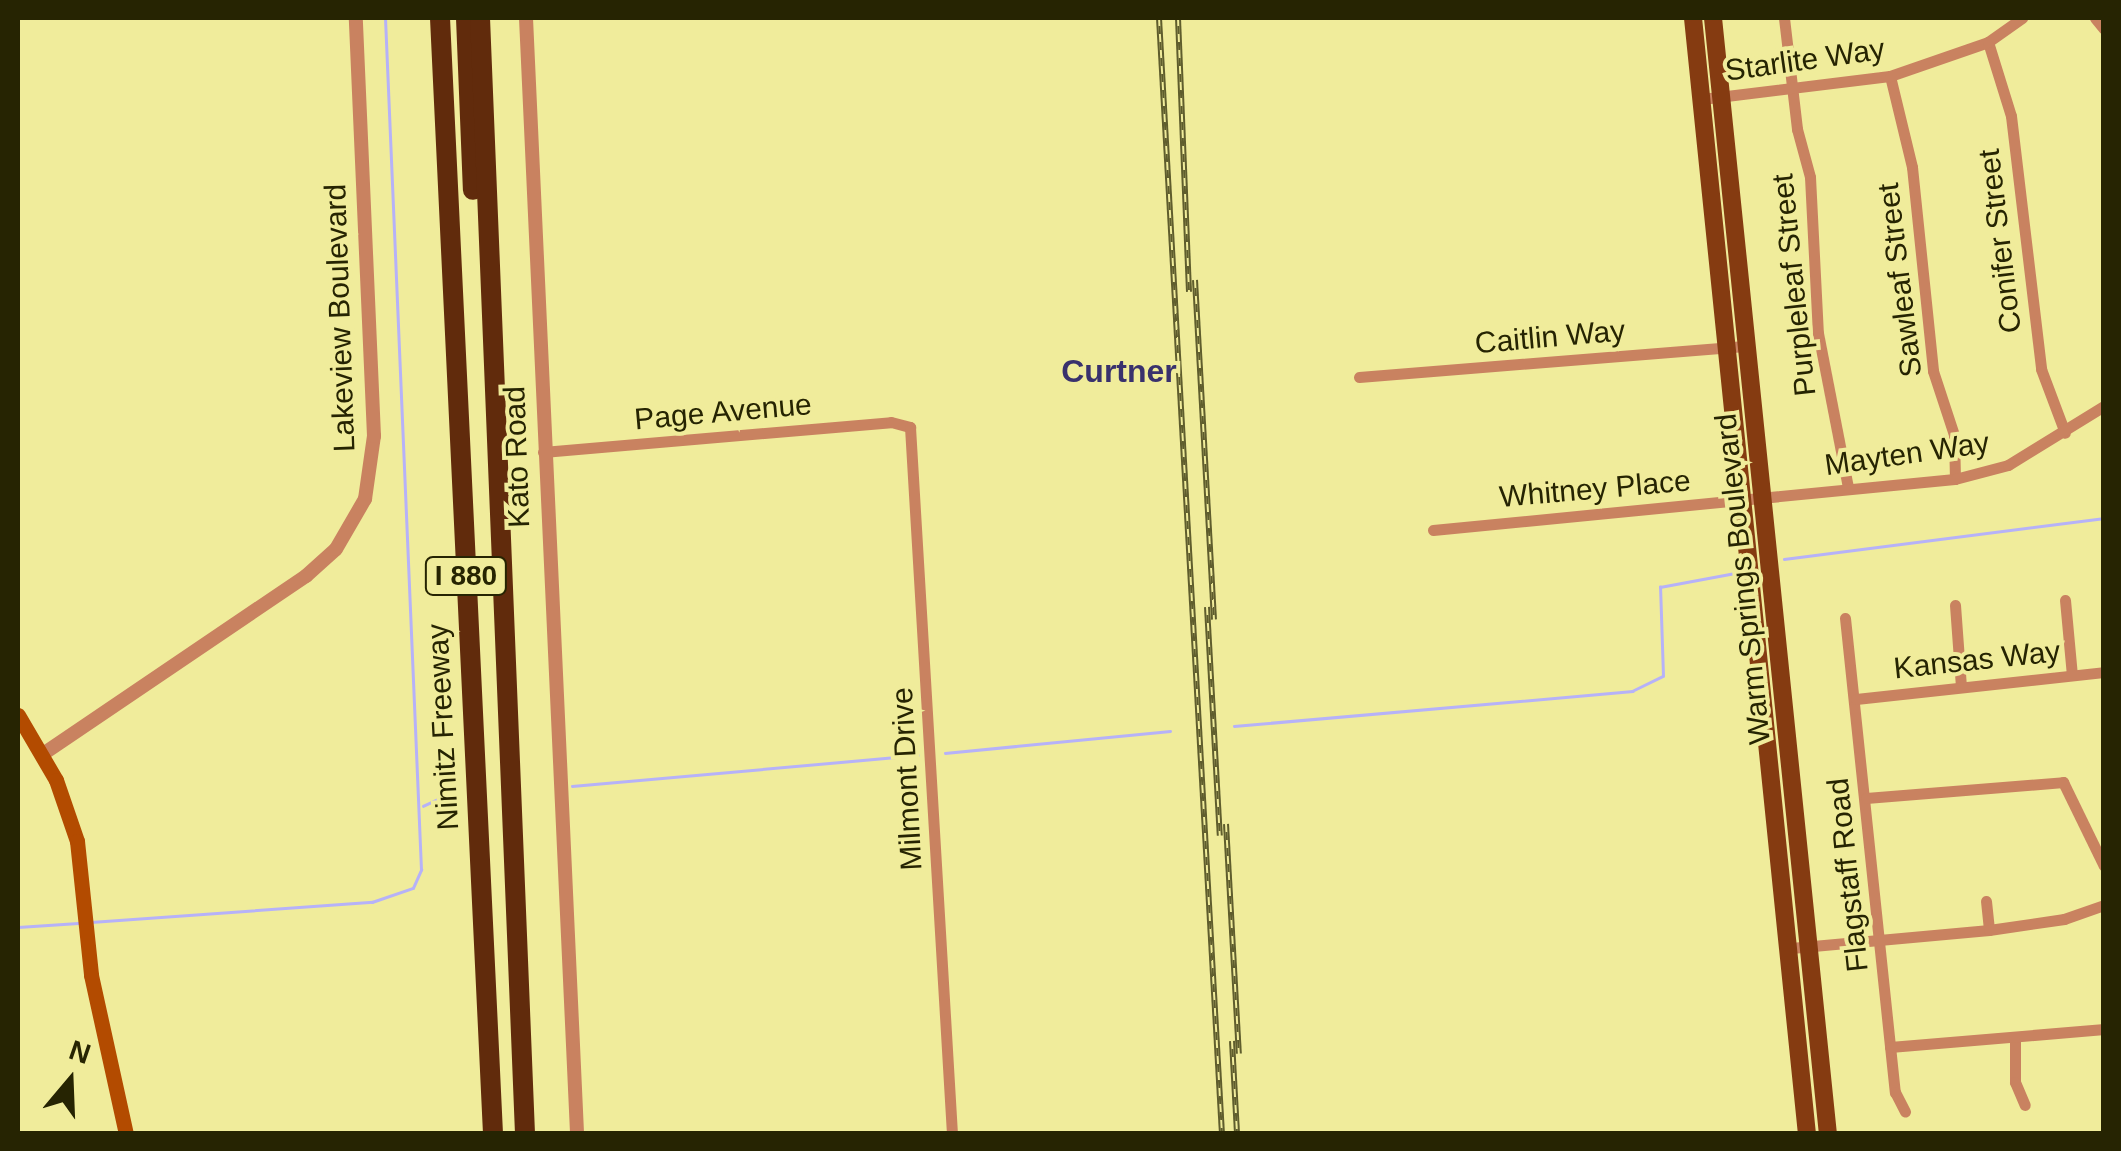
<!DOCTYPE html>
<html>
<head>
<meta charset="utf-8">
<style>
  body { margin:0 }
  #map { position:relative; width:2121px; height:1151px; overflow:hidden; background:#f0ec9b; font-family:Arial,sans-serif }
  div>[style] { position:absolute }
  .stream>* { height:2.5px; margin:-1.25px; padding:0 1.25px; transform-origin:1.25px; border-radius:1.25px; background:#b6b2f8 }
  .minor>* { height:11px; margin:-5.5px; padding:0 5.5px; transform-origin:5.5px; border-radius:5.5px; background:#c98260 }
  .tertiary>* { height:14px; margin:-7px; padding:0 7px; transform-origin:7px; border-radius:7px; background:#c98260 }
  .secondary>* { height:15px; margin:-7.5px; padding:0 7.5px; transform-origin:7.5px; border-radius:7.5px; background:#b34b00 }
  .primary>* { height:18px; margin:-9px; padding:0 9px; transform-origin:9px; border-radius:9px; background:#853b11 }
  .motorway>* { height:20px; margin:-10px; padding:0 10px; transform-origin:10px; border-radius:10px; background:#612b0c }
  .rail>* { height:6px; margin-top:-3px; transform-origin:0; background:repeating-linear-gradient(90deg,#f0ec9b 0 8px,#5f5d2d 0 16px); box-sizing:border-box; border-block:2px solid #5f5d2d }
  span { translate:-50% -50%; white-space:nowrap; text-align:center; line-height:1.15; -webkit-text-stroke:8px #f0ec9b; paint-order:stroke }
  .shield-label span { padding:2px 8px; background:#f0ec9b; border:2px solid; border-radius:8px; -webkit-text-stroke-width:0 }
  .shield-label { font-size:28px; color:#262402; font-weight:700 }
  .street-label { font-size:30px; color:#262402 }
  .neighbourhood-label { font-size:32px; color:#39316d; font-weight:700 }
  .frame { position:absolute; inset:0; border:20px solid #262402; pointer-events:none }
  .north { position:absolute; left:20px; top:1031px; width:100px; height:100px; -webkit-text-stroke:8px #f0ec9b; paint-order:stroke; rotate:19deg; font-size:28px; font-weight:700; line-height:40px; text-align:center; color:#262402 }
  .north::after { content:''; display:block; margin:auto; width:35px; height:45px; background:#262402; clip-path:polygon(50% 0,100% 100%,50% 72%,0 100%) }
</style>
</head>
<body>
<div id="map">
  <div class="stream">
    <div style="left:1784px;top:559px;width:323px;rotate:-7.3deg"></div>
    <div style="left:1234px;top:726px;width:400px;rotate:-5deg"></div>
    <div style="left:1632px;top:691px;width:34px;rotate:-26deg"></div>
    <div style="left:1663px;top:676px;width:89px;rotate:-91.9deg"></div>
    <div style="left:1660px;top:587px;width:76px;rotate:-10.6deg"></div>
    <div style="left:945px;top:753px;width:226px;rotate:-5.6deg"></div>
    <div style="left:572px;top:786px;width:347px;rotate:-5.1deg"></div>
    <div style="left:423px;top:806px;width:33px;rotate:-25deg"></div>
    <div style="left:91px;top:922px;width:282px;rotate:-4.1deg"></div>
    <div style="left:372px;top:902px;width:43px;rotate:-18.9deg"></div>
    <div style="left:413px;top:888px;width:20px;rotate:-66deg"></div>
    <div style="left:421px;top:870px;width:853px;rotate:-92.42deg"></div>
    <div style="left:18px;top:927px;width:60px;rotate:-3.8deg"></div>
  </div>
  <div class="minor">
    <div style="left:1784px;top:18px;width:112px;rotate:83.3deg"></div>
    <div style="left:1797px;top:129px;width:50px;rotate:74.8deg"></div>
    <div style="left:1810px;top:177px;width:156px;rotate:87.1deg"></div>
    <div style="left:1818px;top:333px;width:158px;rotate:79deg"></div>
    <div style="left:2095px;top:18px;width:14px;rotate:51deg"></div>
    <div style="left:1988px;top:42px;width:77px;rotate:72.7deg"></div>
    <div style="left:2011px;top:116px;width:255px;rotate:83.2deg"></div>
    <div style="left:2041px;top:369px;width:68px;rotate:69.4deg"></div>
    <div style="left:1890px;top:76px;width:94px;rotate:76.4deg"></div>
    <div style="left:1912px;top:167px;width:205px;rotate:84.1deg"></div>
    <div style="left:1933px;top:371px;width:67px;rotate:71.8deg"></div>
    <div style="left:1954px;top:435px;width:44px;rotate:88.7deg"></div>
    <div style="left:1702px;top:99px;width:189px;rotate:-7deg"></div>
    <div style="left:1890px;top:76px;width:104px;rotate:-19.1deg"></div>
    <div style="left:1988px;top:42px;width:42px;rotate:-35.2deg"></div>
    <div style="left:1359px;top:377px;width:387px;rotate:-4.6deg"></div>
    <div style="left:543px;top:452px;width:349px;rotate:-4.9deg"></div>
    <div style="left:891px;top:422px;width:20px;rotate:15deg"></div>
    <div style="left:910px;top:427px;width:708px;rotate:86.6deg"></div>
    <div style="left:1433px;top:530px;width:524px;rotate:-5.58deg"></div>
    <div style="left:1955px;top:479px;width:55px;rotate:-14.8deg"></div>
    <div style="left:2008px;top:465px;width:113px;rotate:-31.6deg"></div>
    <div style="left:2065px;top:600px;width:75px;rotate:84.7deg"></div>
    <div style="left:1955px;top:605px;width:82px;rotate:85.8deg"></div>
    <div style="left:1845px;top:618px;width:477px;rotate:84deg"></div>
    <div style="left:1895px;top:1092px;width:22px;rotate:63deg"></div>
    <div style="left:1856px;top:699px;width:249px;rotate:-6.2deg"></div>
    <div style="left:1866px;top:798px;width:198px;rotate:-4.6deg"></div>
    <div style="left:2063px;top:782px;width:93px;rotate:64deg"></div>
    <div style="left:1986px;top:901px;width:29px;rotate:84deg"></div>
    <div style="left:1791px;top:948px;width:199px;rotate:-5.2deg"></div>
    <div style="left:1989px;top:930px;width:76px;rotate:-8.3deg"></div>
    <div style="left:2064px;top:919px;width:42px;rotate:-19.3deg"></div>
    <div style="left:2015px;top:1040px;width:42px;rotate:90deg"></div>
    <div style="left:2015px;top:1082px;width:25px;rotate:67deg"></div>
    <div style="left:1890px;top:1047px;width:215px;rotate:-4.8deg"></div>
  </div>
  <div class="tertiary">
    <div style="left:526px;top:18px;width:1117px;rotate:87.38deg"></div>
    <div style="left:43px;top:754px;width:318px;rotate:-34.1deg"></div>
    <div style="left:306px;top:576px;width:40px;rotate:-42deg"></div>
    <div style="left:336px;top:549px;width:58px;rotate:-59.9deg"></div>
    <div style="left:365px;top:499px;width:64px;rotate:-81.9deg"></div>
    <div style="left:374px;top:436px;width:418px;rotate:-92.5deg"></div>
  </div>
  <div class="secondary">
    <div style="left:18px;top:715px;width:75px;rotate:59.7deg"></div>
    <div style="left:56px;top:780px;width:65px;rotate:71deg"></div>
    <div style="left:77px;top:841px;width:135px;rotate:84deg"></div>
    <div style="left:91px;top:975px;width:163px;rotate:77.6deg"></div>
  </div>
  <div class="primary">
    <div style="left:1693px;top:18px;width:1122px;rotate:84.17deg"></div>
    <div style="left:1713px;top:18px;width:1122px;rotate:84.12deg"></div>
  </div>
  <div class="motorway">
    <div style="left:440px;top:18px;width:1117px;rotate:87.28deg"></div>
    <div style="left:466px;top:18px;width:172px;rotate:87.7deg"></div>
    <div style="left:480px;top:18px;width:1117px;rotate:87.69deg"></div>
  </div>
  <div class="rail">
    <div style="left:1159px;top:18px;width:1118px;rotate:86.77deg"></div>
    <div style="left:1178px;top:18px;width:274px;rotate:87.7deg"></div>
    <div style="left:1195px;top:280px;width:340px;rotate:86.8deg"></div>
    <div style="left:1207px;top:607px;width:229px;rotate:86.8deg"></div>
    <div style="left:1226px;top:824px;width:230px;rotate:86.8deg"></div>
    <div style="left:1232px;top:1041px;width:93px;rotate:86.9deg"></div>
  </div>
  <div class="shield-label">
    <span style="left:466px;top:576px">I 880</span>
  </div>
  <div class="street-label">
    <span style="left:1805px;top:60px;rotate:-8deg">Starlite Way</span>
    <span style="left:2000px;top:241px;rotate:-97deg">Conifer Street</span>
    <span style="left:1900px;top:280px;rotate:-97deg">Sawleaf Street</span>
    <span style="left:1794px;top:285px;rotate:-96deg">Purpleleaf Street</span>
    <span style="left:340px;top:318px;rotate:-92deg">Lakeview Boulevard</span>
    <span style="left:1550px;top:337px;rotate:-5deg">Caitlin Way</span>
    <span style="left:723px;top:412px;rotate:-5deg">Page Avenue</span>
    <span style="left:1907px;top:454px;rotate:-8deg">Mayten Way</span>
    <span style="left:517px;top:457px;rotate:-92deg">Kato Road</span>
    <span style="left:1595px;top:489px;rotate:-5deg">Whitney Place</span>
    <span style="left:1743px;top:579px;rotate:-96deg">Warm Springs Boulevard</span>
    <span style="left:1977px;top:660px;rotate:-6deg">Kansas Way</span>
    <span style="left:443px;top:727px;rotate:-93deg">Nimitz Freeway</span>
    <span style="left:907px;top:779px;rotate:-93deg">Milmont Drive</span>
    <span style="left:1848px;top:875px;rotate:-96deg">Flagstaff Road</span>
  </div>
  <div class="neighbourhood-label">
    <span style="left:1119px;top:371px">Curtner</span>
  </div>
  <div class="frame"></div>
  <div class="north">N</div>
</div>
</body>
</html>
